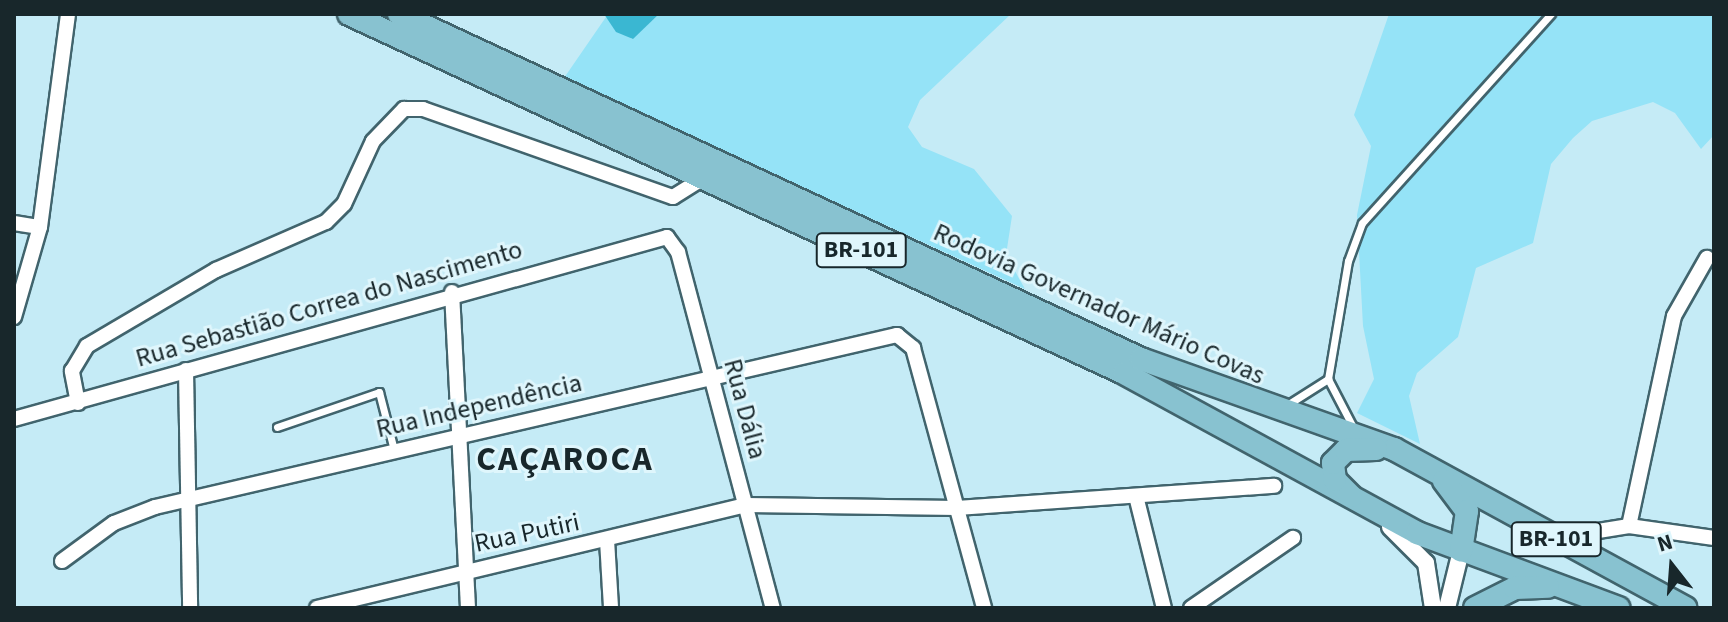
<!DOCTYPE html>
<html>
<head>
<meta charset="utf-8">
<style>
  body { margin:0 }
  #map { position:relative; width:1728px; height:622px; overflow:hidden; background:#c5ebf6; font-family:"Source Sans 3",sans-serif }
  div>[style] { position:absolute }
  .green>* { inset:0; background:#95e3f7 }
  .forest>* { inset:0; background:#3ab7d2 }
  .path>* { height:2px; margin-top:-1px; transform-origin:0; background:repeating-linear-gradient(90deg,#6f8991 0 6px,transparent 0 10px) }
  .roads { filter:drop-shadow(2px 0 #41646d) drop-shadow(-2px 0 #41646d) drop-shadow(0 2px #41646d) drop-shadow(0 -2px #41646d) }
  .service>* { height:7px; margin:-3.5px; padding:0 3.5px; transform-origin:3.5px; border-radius:3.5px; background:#fff }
  .minor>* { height:14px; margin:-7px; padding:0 7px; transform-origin:7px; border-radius:7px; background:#fff }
  .tertiary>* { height:16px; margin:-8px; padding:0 8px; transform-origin:8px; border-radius:8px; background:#fff }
  .primary>* { height:22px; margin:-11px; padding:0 11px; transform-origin:11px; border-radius:11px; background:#88c2d0 }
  span { translate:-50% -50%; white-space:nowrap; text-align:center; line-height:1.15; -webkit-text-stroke:6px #dff6fc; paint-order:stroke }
  .shield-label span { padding:2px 6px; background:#dff6fc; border:2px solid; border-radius:6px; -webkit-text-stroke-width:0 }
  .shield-label { font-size:24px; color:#18272b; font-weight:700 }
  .street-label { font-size:26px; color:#18272b }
  .district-label { font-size:34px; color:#18272b; font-weight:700; letter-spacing:2px }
  .frame { position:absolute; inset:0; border:16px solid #18272b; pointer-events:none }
  .north { position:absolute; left:1632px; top:526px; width:80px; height:80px; -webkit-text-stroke:6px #dff6fc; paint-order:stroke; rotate:343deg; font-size:22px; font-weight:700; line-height:32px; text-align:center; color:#18272b }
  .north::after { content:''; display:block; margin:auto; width:28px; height:36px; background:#18272b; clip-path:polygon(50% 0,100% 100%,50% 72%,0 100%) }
</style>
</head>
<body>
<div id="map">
  <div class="green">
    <div style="clip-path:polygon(659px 14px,1011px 14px,920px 100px,908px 127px,922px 147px,974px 169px,1012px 216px,1006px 255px,1025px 289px,564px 78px,606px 17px,632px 39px)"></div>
    <div style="clip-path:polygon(1389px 14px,1714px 14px,1714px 135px,1701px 149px,1675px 113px,1653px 102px,1592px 121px,1573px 138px,1551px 164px,1533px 243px,1476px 268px,1458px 337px,1417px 373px,1409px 396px,1420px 444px,1357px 413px,1374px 379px,1363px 326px,1357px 215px,1371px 146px,1354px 115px)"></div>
  </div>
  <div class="forest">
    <div style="clip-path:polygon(604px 14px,659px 14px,633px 39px,616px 32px)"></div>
  </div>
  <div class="path">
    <div style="left:1528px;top:607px;width:10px;rotate:6deg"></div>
  </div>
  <div class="roads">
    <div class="service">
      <div style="left:1287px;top:405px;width:49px;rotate:-32.4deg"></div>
      <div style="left:277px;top:427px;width:108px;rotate:-18.9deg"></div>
      <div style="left:379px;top:392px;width:60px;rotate:75.5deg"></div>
      <div style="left:1353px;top:427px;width:54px;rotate:-117.5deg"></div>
      <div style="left:1328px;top:379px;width:120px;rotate:-80.4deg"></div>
      <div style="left:1348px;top:261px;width:40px;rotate:-69.8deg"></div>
      <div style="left:1362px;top:223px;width:282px;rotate:-47.9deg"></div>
    </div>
    <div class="minor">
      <div style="left:14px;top:223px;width:26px;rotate:9deg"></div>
      <div style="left:452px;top:292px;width:316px;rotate:87.1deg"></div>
      <div style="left:14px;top:317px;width:94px;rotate:-73.9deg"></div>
      <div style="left:40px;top:227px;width:215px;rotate:-82.5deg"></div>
      <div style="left:186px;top:370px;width:238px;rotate:89deg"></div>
      <div style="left:78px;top:403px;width:33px;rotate:-101deg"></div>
      <div style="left:72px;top:371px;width:29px;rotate:-59deg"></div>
      <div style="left:87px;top:346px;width:150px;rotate:-30.5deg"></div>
      <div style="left:216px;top:270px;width:120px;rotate:-23.6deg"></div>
      <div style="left:326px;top:222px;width:25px;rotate:-45deg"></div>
      <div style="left:344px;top:204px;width:69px;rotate:-65.3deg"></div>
      <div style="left:373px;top:141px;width:45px;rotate:-45.9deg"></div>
      <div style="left:404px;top:109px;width:19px"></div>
      <div style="left:423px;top:109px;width:265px;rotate:19.4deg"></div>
      <div style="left:673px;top:197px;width:38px;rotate:-32deg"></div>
      <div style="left:14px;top:419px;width:678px;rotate:-15.57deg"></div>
      <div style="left:667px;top:237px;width:19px;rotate:54deg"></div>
      <div style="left:678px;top:252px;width:368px;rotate:75.1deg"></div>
      <div style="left:1137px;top:500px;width:111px;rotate:76deg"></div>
      <div style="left:1629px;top:526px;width:215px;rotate:-77.9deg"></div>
      <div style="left:1674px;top:316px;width:67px;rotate:-60.4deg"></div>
      <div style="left:1555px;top:538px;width:75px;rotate:-9.2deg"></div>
      <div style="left:1629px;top:526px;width:86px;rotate:8deg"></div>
      <div style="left:607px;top:540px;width:68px;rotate:86.6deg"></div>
      <div style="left:62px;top:561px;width:64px;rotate:-36.2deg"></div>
      <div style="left:114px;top:523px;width:44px;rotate:-21.3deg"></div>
      <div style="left:155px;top:507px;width:762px;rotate:-13.05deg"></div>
      <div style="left:897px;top:335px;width:21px;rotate:39deg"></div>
      <div style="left:913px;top:348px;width:270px;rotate:74.7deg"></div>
      <div style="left:317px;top:608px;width:441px;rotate:-13.5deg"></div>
      <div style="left:746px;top:505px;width:211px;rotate:0.8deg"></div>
      <div style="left:957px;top:508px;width:318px;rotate:-4deg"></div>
      <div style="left:1191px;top:608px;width:124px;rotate:-34.5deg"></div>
    </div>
    <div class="tertiary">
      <div style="left:1390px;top:527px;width:51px;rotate:45deg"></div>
      <div style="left:1426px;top:563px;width:46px;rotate:81.2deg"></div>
      <div style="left:1447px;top:608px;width:59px;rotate:-76.2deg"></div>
    </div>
    <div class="primary">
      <div style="left:349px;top:14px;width:854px;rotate:24.85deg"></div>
      <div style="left:1124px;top:373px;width:334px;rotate:28.6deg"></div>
      <div style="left:1417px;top:533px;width:215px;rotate:20.4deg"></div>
      <div style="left:399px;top:14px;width:818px;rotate:24.94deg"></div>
      <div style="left:1141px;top:359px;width:269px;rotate:19.6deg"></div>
      <div style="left:1394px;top:449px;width:332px;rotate:28.6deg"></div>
      <div style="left:1444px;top:481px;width:38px;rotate:53deg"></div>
      <div style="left:1467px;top:511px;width:40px;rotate:98.5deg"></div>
      <div style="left:1351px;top:496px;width:23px;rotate:-135deg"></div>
      <div style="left:1335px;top:480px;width:17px;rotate:-97deg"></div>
      <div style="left:1333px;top:463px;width:18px;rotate:-45deg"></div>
      <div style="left:1346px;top:450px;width:30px;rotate:-2deg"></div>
      <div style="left:1475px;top:608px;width:45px;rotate:-26.6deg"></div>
      <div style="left:1515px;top:588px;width:33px;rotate:-2deg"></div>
    </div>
  </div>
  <div class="shield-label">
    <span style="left:861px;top:250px">BR-101</span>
    <span style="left:1556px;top:539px">BR-101</span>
  </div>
  <div class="street-label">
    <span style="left:329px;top:304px;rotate:-16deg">Rua Sebastião Correa do Nascimento</span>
    <span style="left:1099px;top:304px;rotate:24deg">Rodovia Governador Mário Covas</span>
    <span style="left:479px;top:406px;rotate:-13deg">Rua Independência</span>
    <span style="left:745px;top:409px;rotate:75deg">Rua Dália</span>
    <span style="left:527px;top:533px;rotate:-12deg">Rua Putiri</span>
  </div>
  <div class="district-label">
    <span style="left:565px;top:460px">CAÇAROCA</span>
  </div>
  <div class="frame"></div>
  <div class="north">N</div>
</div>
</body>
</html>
